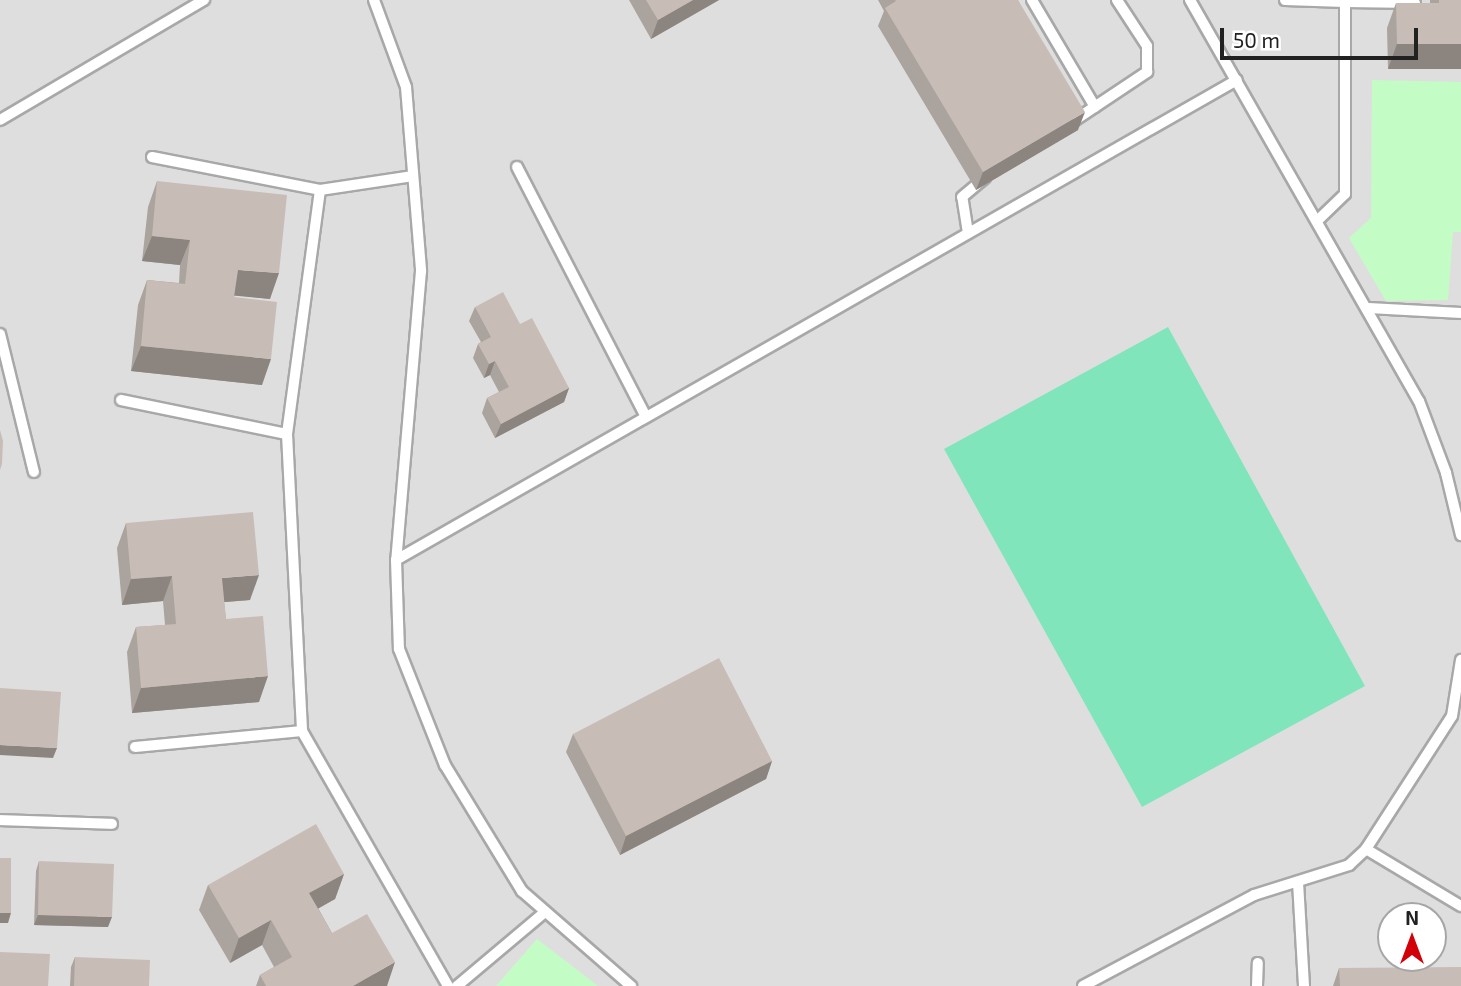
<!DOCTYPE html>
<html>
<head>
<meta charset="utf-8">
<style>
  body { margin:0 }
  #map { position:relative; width:1461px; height:986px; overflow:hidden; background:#f2eee7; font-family:"Exo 2",sans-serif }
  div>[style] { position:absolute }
  .residential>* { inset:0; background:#dfdede }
  .park>* { inset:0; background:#c3fdc5 }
  .pitch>* { inset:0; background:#81e5bb }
  .roads { filter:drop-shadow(2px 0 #a8a8a8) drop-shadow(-2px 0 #a8a8a8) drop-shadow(0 2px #a8a8a8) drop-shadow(0 -2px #a8a8a8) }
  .lane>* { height:10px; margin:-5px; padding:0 5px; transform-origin:5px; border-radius:5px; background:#fff }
  .wall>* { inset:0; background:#aba39d }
  .shaded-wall>* { inset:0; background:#8b847f }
  .building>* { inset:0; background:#c7bdb6 }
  span { translate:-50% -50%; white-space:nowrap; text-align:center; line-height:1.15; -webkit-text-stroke:5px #fff; paint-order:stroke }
  .north { position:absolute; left:1377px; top:902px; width:70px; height:70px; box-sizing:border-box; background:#fff; border:2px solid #a6a6a6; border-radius:50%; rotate:0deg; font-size:19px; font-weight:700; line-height:28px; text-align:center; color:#212121 }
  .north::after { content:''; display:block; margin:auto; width:24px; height:32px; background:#d20008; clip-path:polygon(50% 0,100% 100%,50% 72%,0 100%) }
  .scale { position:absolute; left:1220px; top:28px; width:198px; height:32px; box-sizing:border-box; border:4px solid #212121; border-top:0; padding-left:9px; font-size:21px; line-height:24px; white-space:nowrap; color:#212121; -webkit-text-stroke:5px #fff; paint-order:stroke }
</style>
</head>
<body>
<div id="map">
  <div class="residential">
    <div style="clip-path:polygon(evenodd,0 0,1461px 0,1461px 986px,0 986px,0 0,1391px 916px,1433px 916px,1433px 958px,1391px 958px,1391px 916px)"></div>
  </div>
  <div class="park">
    <div style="clip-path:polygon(1372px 80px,1461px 82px,1461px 232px,1453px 232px,1448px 300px,1386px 301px,1349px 238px,1371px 218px)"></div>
    <div style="clip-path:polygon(537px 939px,598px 986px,496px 986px)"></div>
  </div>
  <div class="pitch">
    <div style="clip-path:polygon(1168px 327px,1365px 686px,1142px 807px,944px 449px)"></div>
  </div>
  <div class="roads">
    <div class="lane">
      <div style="left:374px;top:0;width:93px;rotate:69.8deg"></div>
      <div style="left:406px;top:87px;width:185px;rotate:85.3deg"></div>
      <div style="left:421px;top:271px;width:290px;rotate:94.9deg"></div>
      <div style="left:396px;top:560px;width:89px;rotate:88.1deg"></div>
      <div style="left:399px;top:649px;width:125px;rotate:68.4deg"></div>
      <div style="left:445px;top:765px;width:148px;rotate:58.6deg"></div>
      <div style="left:522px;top:891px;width:145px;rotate:41.1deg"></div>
      <div style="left:1032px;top:0;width:124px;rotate:59.5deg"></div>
      <div style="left:1190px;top:0;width:462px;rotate:60.3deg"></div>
      <div style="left:1419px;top:401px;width:77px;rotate:69.4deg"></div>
      <div style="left:1446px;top:473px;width:64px;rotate:76.4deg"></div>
      <div style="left:1285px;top:0;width:60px;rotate:1.9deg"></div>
      <div style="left:1345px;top:2px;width:192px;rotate:90deg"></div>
      <div style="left:1345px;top:194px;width:37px;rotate:136deg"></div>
      <div style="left:1345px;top:2px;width:70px;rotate:0.8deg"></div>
      <div style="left:0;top:120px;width:237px;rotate:-30.5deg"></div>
      <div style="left:1075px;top:120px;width:87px;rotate:-33.7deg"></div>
      <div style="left:1147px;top:72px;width:26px;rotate:-90deg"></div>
      <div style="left:1147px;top:46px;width:55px;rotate:-123.1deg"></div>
      <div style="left:152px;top:157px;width:171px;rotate:11.1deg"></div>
      <div style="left:517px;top:167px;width:281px;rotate:62.7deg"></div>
      <div style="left:413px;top:176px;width:94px;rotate:171.4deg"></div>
      <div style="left:320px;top:190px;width:246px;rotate:97.7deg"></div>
      <div style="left:287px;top:434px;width:297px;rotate:87.1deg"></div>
      <div style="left:302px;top:731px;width:294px;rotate:60.2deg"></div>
      <div style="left:968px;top:233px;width:36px;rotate:-99deg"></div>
      <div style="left:962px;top:197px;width:30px;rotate:-40deg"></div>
      <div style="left:1369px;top:308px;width:92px;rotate:3.1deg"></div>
      <div style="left:0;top:334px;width:142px;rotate:76.2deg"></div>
      <div style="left:121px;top:400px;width:169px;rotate:11.6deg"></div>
      <div style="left:396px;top:560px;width:968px;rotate:-29.72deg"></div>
      <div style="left:135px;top:747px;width:168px;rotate:-5.5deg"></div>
      <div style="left:0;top:820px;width:112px;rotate:2deg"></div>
      <div style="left:1366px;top:849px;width:111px;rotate:31deg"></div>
      <div style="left:1298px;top:882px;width:104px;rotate:86.7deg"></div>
      <div style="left:457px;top:986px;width:115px;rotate:-40.1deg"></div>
      <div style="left:1083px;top:986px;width:194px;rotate:-28deg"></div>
      <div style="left:1254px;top:895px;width:100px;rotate:-17.5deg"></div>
      <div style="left:1349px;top:865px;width:23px;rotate:-43deg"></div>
      <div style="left:1366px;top:849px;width:158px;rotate:-57.1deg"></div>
      <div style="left:1452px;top:716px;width:57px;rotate:-80.9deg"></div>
      <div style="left:1257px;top:986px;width:23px;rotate:-88deg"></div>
    </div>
  </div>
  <div class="wall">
    <div style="clip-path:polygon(629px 0,719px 0,651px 39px)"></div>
    <div style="clip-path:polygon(878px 0,1018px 0,1078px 130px,976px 190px,878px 26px,884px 11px)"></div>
    <div style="clip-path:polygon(1430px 0,1461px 0,1388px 69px,1387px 28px,1396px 3px,1430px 3px)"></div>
    <div style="clip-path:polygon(157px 181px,270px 299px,235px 295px,234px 297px,262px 385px,131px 371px,138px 305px,147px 280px,179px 283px,180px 265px,142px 261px,148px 207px)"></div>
    <div style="clip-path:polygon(475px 307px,520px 324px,569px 388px,564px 402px,495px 438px,482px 413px,487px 398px,499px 392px,490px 375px,484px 378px,473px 358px,478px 344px,481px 342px,469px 321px)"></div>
    <div style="clip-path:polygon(126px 523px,250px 600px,224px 602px,226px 619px,259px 702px,132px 713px,127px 652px,136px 627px,165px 625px,163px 601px,122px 605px,117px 548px)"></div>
    <div style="clip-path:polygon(573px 734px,772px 761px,766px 779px,620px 855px,566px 752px)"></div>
    <div style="clip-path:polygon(39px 861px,108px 927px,34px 925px,36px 871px)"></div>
    <div style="clip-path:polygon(344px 874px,335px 899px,318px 908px,332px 933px,387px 986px,256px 986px,260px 975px,274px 967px,262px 945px,230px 963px,199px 910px,208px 885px)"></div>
    <div style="clip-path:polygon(75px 957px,149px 986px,70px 986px,71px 967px)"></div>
    <div style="clip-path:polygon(1339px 968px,1461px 986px,1333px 986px)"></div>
  </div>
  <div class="shaded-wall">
    <div style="clip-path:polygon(693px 0,719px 0,651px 39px,658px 20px)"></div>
    <div style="clip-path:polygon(1397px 44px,1461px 44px,1461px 69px,1388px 69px)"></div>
    <div style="clip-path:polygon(1085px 112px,1078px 130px,976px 190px,983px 172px)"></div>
    <div style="clip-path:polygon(152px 236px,190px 240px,180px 265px,142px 261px)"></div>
    <div style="clip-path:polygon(238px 270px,279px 273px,270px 299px,228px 295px)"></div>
    <div style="clip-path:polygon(141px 346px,271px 359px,262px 385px,131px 371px)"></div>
    <div style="clip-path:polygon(495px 361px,490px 375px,484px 378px,489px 364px)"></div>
    <div style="clip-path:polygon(569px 388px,564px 402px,495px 438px,501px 424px)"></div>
    <div style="clip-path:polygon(259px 575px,250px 600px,213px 603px,222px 578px)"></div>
    <div style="clip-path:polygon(172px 576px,163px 601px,122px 605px,131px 579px)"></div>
    <div style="clip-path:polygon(268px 676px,259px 702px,132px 713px,141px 688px)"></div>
    <div style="clip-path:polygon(0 745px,57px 748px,53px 758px,0 755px)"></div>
    <div style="clip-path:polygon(772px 761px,766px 779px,620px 855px,626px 836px)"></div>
    <div style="clip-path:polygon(344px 874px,335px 899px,300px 919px,309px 893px)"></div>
    <div style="clip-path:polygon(0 913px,11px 913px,8px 923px,0 923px)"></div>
    <div style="clip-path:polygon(38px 915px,112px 917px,108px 927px,34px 925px)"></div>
    <div style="clip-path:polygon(271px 920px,262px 945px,230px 963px,239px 938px)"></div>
    <div style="clip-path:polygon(395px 962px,387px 986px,353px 986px)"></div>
  </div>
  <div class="building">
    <div style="clip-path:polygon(646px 0,693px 0,658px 20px)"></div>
    <div style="clip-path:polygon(895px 0,1018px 0,1085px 112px,983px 172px,885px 8px,896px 1px)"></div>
    <div style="clip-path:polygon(1439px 0,1461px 0,1461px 44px,1397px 44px,1396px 3px,1439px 3px)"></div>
    <div style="clip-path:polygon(157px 181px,287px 195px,279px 273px,238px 270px,234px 297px,277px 302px,271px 359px,141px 346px,147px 280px,185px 284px,190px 240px,152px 236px)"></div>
    <div style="clip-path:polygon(503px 292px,520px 324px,532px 318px,569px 388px,501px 424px,487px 398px,509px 387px,495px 361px,489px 364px,478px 344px,491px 337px,475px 307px)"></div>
    <div style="clip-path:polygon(0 430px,3px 441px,2px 464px,0 470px)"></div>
    <div style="clip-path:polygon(253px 512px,259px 575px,222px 578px,226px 619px,263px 616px,268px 676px,141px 688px,136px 627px,176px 624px,172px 576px,131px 579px,126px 523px)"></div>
    <div style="clip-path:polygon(719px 658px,772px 761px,626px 836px,573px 734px)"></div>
    <div style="clip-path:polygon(0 688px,61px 692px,57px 748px,0 745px)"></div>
    <div style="clip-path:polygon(316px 824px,344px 874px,309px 893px,332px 933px,367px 914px,395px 962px,353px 986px,266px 986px,260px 975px,292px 957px,271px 920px,239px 938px,208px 885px)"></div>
    <div style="clip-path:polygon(0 858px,11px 858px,11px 913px,0 913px)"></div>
    <div style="clip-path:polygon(39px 861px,114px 864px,112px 917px,38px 915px)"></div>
    <div style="clip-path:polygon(0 952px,50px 954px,48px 986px,0 986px)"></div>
    <div style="clip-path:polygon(75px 957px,150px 960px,149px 986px,74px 986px)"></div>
    <div style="clip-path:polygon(1461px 967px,1461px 986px,1340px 986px,1339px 968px)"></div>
  </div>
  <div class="north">N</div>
  <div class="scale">50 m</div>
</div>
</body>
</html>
